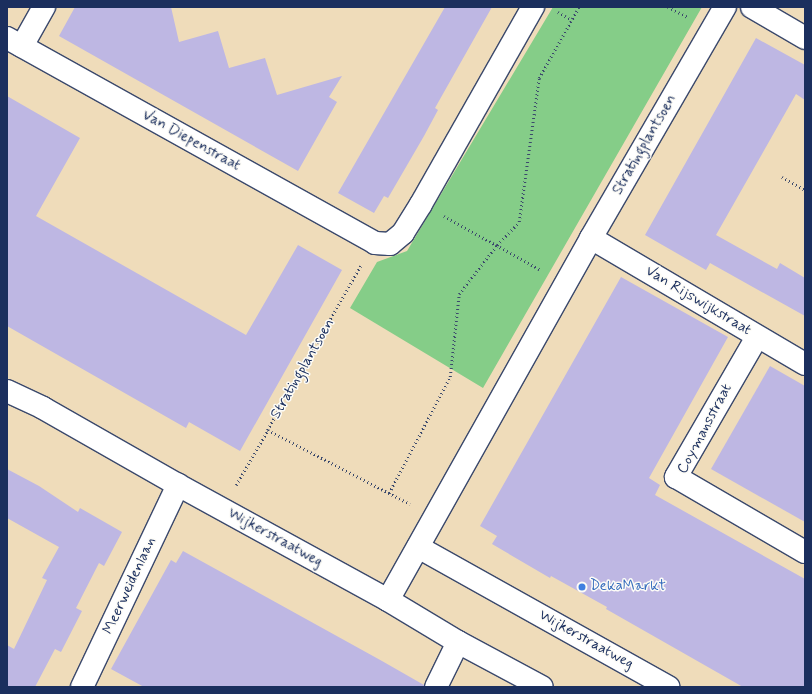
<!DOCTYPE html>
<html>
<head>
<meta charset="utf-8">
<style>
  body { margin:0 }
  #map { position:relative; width:812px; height:694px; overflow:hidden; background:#efdcba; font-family:Mynerve,sans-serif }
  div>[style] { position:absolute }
  .green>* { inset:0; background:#85cd88 }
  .building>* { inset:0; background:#beb7e3 }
  .path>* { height:2.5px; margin-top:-1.25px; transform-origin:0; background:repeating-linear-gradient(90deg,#3b496c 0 1px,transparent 0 4px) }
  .roads { filter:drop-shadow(1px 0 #3b496c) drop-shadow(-1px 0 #3b496c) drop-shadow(0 1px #3b496c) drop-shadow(0 -1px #3b496c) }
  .minor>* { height:22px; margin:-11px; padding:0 11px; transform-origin:11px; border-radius:11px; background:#fff }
  .dots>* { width:11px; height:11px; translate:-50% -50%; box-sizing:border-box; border:2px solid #fdfcf7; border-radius:50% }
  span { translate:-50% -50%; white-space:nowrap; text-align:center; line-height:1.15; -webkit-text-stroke:3px #fdfcf7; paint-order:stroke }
  .street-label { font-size:15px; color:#1b2f5e }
  .shop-label { font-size:15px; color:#366cbe }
  .left { translate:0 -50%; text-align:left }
  .frame { position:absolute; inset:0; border:8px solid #1b2f5e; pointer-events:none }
</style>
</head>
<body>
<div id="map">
  <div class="green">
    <div style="clip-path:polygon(553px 7px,702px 7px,483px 388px,350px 308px,377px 262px,407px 251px)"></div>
  </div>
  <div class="building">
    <div style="clip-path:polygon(75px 7px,171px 7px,179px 42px,218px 31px,229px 68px,265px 58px,277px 95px,342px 76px,329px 97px,337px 102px,298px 171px,59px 36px)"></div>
    <div style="clip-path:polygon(445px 7px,492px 7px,435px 108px,438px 110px,424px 136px,388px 198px,384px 196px,374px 213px,338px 193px)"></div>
    <div style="clip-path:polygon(756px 38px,805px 65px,805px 100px,796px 94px,716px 235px,777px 269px,780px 263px,805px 278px,805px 316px,710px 263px,706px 270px,645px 235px)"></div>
    <div style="clip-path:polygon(7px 96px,80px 138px,36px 216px,246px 335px,298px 245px,342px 270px,240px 451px,189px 422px,186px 428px,7px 326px)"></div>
    <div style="clip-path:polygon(621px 277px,728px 337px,649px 478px,660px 485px,655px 495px,805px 579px,805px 687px,743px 687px,606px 609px,607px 607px,551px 576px,550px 578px,492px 544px,497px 536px,480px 526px)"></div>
    <div style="clip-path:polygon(770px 366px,805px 386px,805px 522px,711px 469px)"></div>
    <div style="clip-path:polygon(7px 469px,39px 486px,78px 512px,80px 508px,122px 532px,104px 566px,99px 563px,76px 608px,82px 611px,61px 652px,55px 649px,35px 687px,7px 687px,7px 645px,14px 649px,47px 580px,42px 578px,59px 547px,7px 518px)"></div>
    <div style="clip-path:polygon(183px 551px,382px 661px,424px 685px,424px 687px,144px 687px,111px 669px,171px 560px,176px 563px)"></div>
  </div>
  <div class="path">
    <div style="left:668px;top:7px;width:22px;rotate:27deg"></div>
    <div style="left:558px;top:12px;width:16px;rotate:30deg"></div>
    <div style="left:782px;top:177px;width:26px;rotate:29deg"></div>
    <div style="left:444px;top:216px;width:111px;rotate:29.1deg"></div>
    <div style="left:361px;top:266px;width:189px;rotate:119.6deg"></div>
    <div style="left:268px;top:430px;width:160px;rotate:27.5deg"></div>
    <div style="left:236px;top:485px;width:64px;rotate:-59.8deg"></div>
    <div style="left:389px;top:493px;width:131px;rotate:-62.3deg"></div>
    <div style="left:450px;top:377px;width:83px;rotate:-83.8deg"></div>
    <div style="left:459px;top:294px;width:62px;rotate:-52.2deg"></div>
    <div style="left:497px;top:245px;width:32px;rotate:-46deg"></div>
    <div style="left:519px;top:222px;width:145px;rotate:-82.1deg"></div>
    <div style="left:539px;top:78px;width:81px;rotate:-60.6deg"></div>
  </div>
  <div class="roads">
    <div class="minor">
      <div style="left:752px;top:7px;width:61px;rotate:30.3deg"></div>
      <div style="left:7px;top:38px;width:421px;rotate:29.1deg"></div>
      <div style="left:375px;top:243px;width:15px;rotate:4deg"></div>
      <div style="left:390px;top:244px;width:17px;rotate:-40deg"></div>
      <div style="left:403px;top:233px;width:34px;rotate:-58deg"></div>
      <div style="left:421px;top:204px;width:227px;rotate:-60.4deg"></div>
      <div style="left:22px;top:46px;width:45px;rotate:-60.6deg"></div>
      <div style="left:591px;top:238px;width:248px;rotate:30.5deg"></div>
      <div style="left:757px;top:337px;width:162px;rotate:120.1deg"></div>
      <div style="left:676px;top:477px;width:149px;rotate:30.2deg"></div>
      <div style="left:7px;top:391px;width:40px;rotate:25deg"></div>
      <div style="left:43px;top:408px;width:155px;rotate:29.7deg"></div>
      <div style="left:178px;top:485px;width:239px;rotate:28.7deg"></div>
      <div style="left:388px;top:600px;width:82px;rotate:31deg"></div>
      <div style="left:458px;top:642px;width:95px;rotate:28.2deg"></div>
      <div style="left:418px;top:547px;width:287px;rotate:29.2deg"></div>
      <div style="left:388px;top:600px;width:415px;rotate:-60.7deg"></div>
      <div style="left:591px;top:238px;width:267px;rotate:-59.9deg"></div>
      <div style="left:82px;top:687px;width:224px;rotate:-64.6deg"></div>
      <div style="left:436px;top:687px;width:50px;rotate:-63.9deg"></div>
    </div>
  </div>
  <div class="dots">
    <div style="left:582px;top:587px;background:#3f7fe0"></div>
  </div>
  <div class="street-label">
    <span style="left:191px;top:141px;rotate:29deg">Van Diepenstraat</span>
    <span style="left:645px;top:145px;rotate:-60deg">Stratingplantsoen</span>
    <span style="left:698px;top:301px;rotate:31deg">Van Rijswijkstraat</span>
    <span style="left:303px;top:369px;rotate:-60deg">Stratingplantsoen</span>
    <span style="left:705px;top:429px;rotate:-62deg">Coymansstraat</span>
    <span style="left:275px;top:538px;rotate:29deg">Wijkerstraatweg</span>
    <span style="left:130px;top:586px;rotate:-65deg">Meerweidenlaan</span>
    <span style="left:586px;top:640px;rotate:29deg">Wijkerstraatweg</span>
  </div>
  <div class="shop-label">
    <span class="left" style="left:590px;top:587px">DekaMarkt</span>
  </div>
  <div class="frame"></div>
</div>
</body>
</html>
